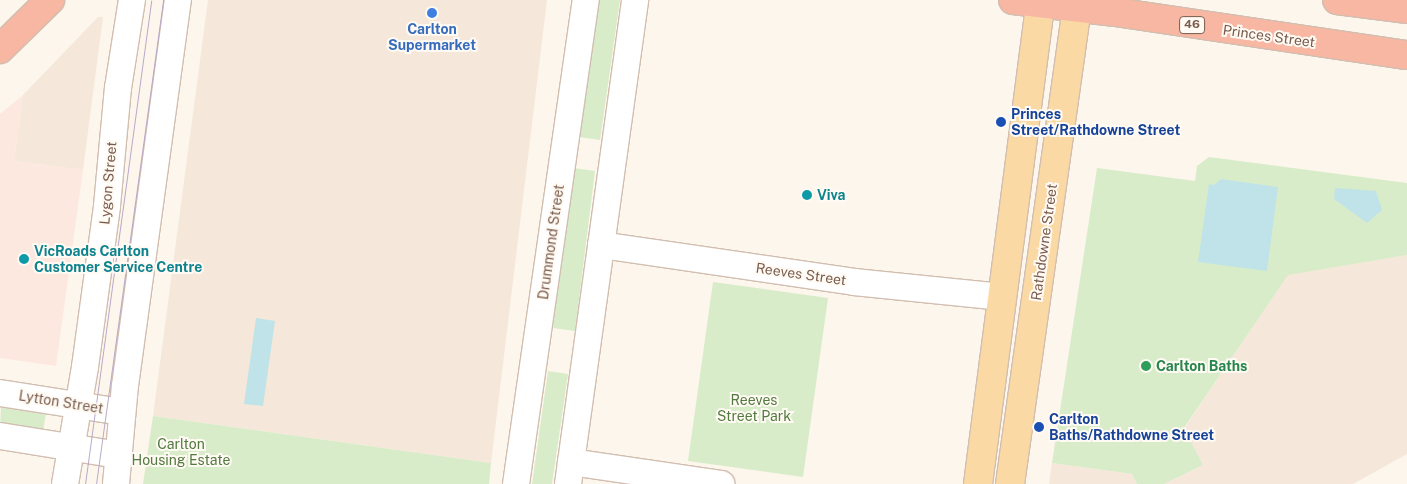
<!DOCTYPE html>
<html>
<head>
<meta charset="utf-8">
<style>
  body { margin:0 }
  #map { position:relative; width:1407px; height:484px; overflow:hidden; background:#fdf6ec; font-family:"Public Sans",sans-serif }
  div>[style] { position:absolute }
  .residential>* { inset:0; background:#f5e8da }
  .commercial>* { inset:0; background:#fde8e0 }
  .green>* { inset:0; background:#d8ecc9 }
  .water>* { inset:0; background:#bfe3e8 }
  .roads { filter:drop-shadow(1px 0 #d1beb0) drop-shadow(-1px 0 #d1beb0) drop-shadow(0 1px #d1beb0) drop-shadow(0 -1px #d1beb0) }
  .minor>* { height:26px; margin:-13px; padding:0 13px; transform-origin:13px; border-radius:13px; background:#fff }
  .major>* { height:28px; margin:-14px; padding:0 14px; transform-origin:14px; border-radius:14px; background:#fbd9a5 }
  .highway>* { height:28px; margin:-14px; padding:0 14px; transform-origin:14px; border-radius:14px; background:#f7b7a3 }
  .tram>* { height:1px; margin:-0.5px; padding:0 0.5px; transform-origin:0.5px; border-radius:0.5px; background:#b9a8c9 }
  .dots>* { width:14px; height:14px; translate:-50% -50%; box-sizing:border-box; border:2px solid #fffaf3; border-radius:50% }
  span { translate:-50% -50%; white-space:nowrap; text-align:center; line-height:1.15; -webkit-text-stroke:4px #fffaf3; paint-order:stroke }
  .shield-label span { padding:1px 4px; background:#fffaf3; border:1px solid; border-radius:4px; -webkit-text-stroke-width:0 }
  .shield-label { font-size:12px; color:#7a5c4d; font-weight:700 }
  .shop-label { font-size:14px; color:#366cbe; font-weight:700 }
  .street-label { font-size:14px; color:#7a5c4d }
  .transit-label { font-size:14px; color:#164399; font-weight:700 }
  .left { translate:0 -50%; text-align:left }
  .culture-label { font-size:14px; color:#0d838f; font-weight:700 }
  .leisure-label { font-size:14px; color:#27864d; font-weight:700 }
  .park-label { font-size:14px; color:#537a41 }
</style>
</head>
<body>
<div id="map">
  <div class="residential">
    <div style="clip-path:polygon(208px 0,547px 0,491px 463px,153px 416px)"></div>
    <div style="clip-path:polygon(98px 17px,103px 17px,83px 170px,14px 161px,23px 95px)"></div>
    <div style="clip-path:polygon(1407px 255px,1407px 454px,1353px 484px,1164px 484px,1203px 465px,1184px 429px,1288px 274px)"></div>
    <div style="clip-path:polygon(1052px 463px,1132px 474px,1137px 484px,1049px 484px)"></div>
  </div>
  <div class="commercial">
    <div style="clip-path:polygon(23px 95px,14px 161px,83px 170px,56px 366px,0 358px,0 114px)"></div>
  </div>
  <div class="green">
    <div style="clip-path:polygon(598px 0,620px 0,600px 140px,579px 137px)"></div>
    <div style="clip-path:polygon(1209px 157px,1407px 183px,1407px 255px,1288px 275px,1184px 428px,1203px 465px,1164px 484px,1137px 484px,1132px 474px,1052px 463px,1097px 168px,1195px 181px,1197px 166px)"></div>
    <div style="clip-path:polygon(573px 168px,595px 171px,575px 331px,553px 328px)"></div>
    <div style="clip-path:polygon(713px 282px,828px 298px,803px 477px,688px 461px)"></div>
    <div style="clip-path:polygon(548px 371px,568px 374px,552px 484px,532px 484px)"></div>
    <div style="clip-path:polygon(1px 406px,46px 413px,42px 437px,0 430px)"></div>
    <div style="clip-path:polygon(153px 416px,491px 463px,489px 484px,143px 484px)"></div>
  </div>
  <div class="water">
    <div style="clip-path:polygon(1221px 179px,1278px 187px,1267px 271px,1198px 262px,1209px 184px,1214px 185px)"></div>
    <div style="clip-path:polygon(1335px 188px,1376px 191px,1382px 210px,1367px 223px,1334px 199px)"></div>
    <div style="clip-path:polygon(256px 318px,275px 321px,263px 406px,244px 404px)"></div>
  </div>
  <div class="roads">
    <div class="minor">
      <div style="left:601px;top:245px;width:256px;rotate:8.3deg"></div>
      <div style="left:854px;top:282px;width:149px;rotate:5.8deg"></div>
      <div style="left:0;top:393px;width:123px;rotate:8.9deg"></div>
      <div style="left:0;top:436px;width:121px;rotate:9.1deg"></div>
      <div style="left:571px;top:462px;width:152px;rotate:8.3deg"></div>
      <div style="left:65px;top:484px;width:119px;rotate:-80.3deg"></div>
      <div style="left:85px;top:367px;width:162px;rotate:-82.2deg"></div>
      <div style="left:107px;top:206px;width:119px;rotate:-84.7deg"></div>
      <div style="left:118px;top:88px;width:89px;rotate:-81deg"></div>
      <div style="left:116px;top:484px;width:98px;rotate:-84.8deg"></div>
      <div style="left:125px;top:386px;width:390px;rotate:-82.2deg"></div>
      <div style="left:516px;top:484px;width:489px;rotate:-81.8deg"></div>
      <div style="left:568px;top:484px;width:489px;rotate:-82.1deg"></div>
    </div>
    <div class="major">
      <div style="left:978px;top:484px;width:488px;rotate:-82.6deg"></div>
      <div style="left:1010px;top:484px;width:489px;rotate:-82deg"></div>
    </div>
    <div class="highway">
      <div style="left:1013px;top:0;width:103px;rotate:6.7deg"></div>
      <div style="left:1115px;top:12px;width:295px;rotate:8.4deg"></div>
      <div style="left:1337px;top:0;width:71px;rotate:7.3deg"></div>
      <div style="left:0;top:49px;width:70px;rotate:-44.4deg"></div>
    </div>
  </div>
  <div class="tram">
    <div style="left:85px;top:484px;width:488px;rotate:-82.2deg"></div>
    <div style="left:96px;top:484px;width:489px;rotate:-82.1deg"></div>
  </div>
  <div class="dots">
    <div style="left:432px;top:13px;background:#3f7fe0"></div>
    <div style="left:1001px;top:122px;background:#1a4fb4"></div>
    <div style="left:807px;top:195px;background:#0f9aa8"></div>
    <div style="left:24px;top:259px;background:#0f9aa8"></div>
    <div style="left:1146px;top:366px;background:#2e9e5b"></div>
    <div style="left:1039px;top:427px;background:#1a4fb4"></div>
  </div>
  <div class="shield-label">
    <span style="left:1192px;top:25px">46</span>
  </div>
  <div class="shop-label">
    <span style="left:432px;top:37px">Carlton<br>Supermarket</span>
  </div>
  <div class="street-label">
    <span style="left:1269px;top:36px;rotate:8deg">Princes Street</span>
    <span style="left:108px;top:183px;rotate:-85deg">Lygon Street</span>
    <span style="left:551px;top:242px;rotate:-82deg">Drummond Street</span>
    <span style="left:1044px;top:242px;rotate:-82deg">Rathdowne Street</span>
    <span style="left:801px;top:274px;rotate:8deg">Reeves Street</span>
    <span style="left:61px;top:402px;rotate:9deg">Lytton Street</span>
  </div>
  <div class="transit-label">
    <span class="left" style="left:1011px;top:122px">Princes<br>Street/Rathdowne Street</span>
    <span class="left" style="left:1049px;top:427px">Carlton<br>Baths/Rathdowne Street</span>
  </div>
  <div class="culture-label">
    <span class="left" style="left:817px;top:195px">Viva</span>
    <span class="left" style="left:34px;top:259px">VicRoads Carlton<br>Customer Service Centre</span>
  </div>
  <div class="leisure-label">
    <span class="left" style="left:1156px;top:366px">Carlton Baths</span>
  </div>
  <div class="park-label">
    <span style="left:754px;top:408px">Reeves<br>Street Park</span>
    <span style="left:181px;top:452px">Carlton<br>Housing Estate</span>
  </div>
</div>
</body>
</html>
